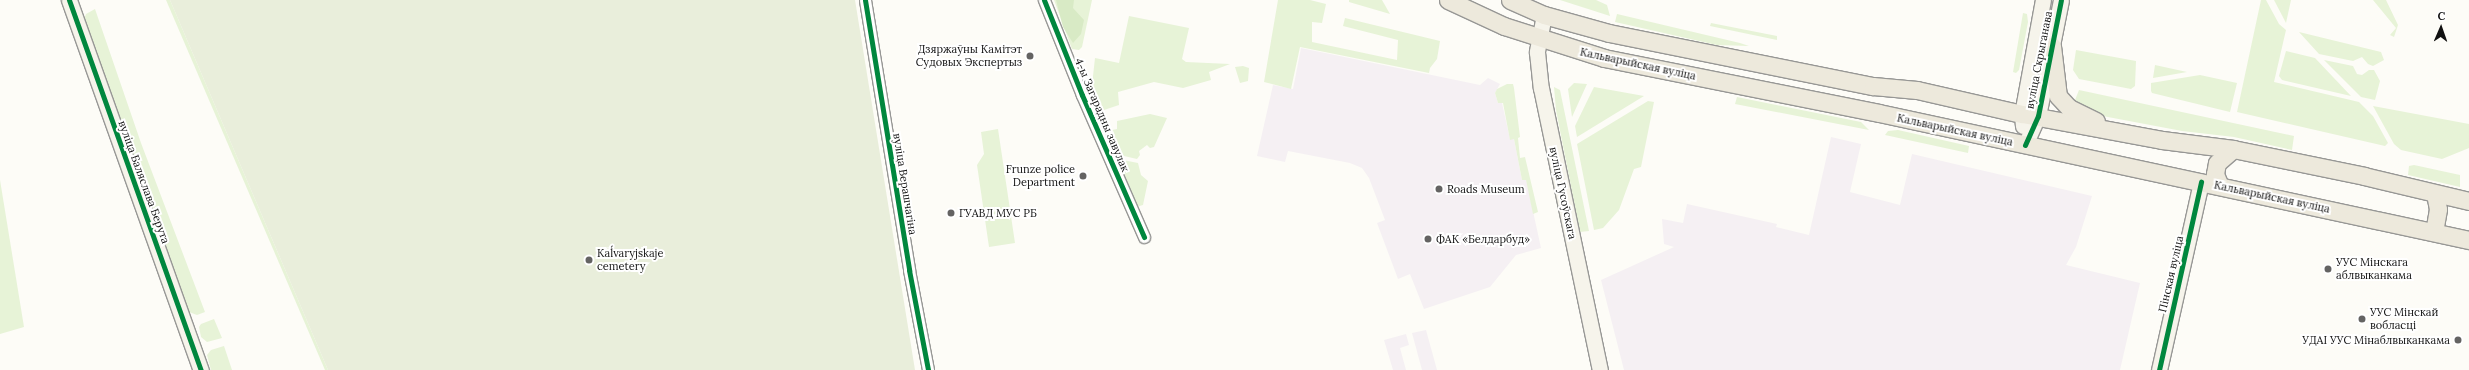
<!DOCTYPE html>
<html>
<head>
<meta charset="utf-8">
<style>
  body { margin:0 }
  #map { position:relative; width:2469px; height:370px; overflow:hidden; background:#fdfcf7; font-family:Lora,serif }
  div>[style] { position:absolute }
  .industrial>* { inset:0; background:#f5f0f3 }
  .green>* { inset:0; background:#e7f3d7 }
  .forest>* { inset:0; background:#d8eac5 }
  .cemetery>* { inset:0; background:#e9eedb }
  .roads { filter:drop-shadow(1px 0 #979795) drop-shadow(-1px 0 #979795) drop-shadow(0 1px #979795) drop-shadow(0 -1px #979795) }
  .street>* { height:11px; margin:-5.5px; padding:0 5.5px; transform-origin:5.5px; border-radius:5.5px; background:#fffffe }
  .secondary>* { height:15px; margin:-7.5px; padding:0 7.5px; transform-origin:7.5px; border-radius:7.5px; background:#f6f4eb }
  .primary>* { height:17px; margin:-8.5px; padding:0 8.5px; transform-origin:8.5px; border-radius:8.5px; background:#ede9dc }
  .cycleway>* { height:5px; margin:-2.5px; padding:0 2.5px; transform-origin:2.5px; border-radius:2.5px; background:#00873e }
  .dots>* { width:11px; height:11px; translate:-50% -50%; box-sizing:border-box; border:2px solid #fff; border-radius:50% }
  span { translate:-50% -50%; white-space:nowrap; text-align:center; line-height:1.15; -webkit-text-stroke:4px #fff; paint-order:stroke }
  .poi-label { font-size:11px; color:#111 }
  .right { translate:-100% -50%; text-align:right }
  .left { translate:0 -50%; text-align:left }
  .street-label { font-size:11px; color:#111 }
  .north { position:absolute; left:2421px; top:8px; width:40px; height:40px; -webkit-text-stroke:3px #fff; paint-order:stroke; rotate:2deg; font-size:11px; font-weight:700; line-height:16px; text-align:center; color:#111 }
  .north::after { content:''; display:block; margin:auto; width:14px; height:18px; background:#111; clip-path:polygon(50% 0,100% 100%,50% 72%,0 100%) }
</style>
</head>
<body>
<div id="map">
  <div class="industrial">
    <div style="clip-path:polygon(1301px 48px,1480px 85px,1488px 78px,1500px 84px,1495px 93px,1498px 103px,1502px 103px,1510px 139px,1514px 139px,1522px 180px,1526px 179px,1541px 248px,1516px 255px,1490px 287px,1424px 309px,1410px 274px,1398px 279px,1377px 223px,1385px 220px,1369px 178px,1362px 168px,1350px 163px,1288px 151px,1285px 162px,1257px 156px,1273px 85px,1293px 89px)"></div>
    <div style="clip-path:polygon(1831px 137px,1861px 144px,1850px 192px,1900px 205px,1912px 154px,2092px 196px,2076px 247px,2066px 265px,2140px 283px,2120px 370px,1624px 370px,1601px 280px,1674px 247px,1664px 244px,1662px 219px,1683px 223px,1687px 204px,1777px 224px,1776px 227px,1809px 235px)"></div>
    <div style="clip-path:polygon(1426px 330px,1437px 370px,1422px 370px,1412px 333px)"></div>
    <div style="clip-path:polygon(1406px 334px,1409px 345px,1400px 348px,1406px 370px,1393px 370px,1384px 340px)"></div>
  </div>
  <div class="green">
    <div style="clip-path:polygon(166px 0,170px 0,328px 370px,325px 370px)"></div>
    <div style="clip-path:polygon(1054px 0,1092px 0,1082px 47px,1079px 50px,1072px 49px)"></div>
    <div style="clip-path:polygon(1278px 0,1310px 0,1326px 4px,1322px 23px,1312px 22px,1312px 42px,1397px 60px,1398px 40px,1343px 26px,1345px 18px,1440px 41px,1437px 59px,1430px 68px,1429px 73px,1300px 47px,1291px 89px,1264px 82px)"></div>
    <div style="clip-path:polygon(1349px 0,1382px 0,1390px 14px,1349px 2px)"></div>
    <div style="clip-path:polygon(1560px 0,1596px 0,1607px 5px,1610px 16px)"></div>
    <div style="clip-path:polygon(2261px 0,2266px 0,2279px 24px,2286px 30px,2274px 82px,2359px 102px,2373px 116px,2388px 143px,2385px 146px,2237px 112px)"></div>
    <div style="clip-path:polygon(2274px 0,2291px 0,2286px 23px)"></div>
    <div style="clip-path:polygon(2373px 0,2386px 0,2398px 25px,2394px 37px,2390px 35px,2396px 28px)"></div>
    <div style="clip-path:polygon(95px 9px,141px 143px,205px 312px,197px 315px,189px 312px,128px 152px,84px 19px,86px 14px)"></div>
    <div style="clip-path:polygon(2023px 13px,2027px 14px,2028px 22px,2019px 70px,2016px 73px,2013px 72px)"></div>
    <div style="clip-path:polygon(1617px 14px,1740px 43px,1749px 46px,1717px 45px,1615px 22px)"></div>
    <div style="clip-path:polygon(1129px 16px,1189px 28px,1182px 59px,1186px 62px,1230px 64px,1209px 72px,1211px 80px,1183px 88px,1154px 82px,1118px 92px,1119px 105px,1104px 110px,1092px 85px,1095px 58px,1119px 63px)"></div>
    <div style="clip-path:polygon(1711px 23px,1777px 36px,1777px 40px,1710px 26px)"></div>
    <div style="clip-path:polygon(2299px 32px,2381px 52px,2384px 60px,2373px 66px,2368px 64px,2362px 57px,2353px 61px,2319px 54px)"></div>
    <div style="clip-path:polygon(2076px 50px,2136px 61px,2135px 86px,2131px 89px,2079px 79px,2073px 70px)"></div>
    <div style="clip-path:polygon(2286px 51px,2315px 58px,2351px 96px,2282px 80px,2279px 76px)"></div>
    <div style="clip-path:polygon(2324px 60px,2353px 66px,2357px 74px,2362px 75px,2369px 70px,2374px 70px,2380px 81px,2375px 100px,2361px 97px)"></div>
    <div style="clip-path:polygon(2155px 65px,2187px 72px,2153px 78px)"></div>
    <div style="clip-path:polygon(1243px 66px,1249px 68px,1248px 81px,1240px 83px,1235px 67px)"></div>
    <div style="clip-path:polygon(2200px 75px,2237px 83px,2230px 112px,2152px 93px,2151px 91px,2151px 83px)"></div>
    <div style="clip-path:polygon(1574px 83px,1587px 84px,1572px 117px,1568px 89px)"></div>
    <div style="clip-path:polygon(1507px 84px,1513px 84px,1514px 88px,1520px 137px,1518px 138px,1520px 158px,1525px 157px,1538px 212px,1533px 214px,1526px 180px,1522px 180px,1514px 139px,1510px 140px,1503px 103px,1498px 103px,1495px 93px,1497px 89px)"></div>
    <div style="clip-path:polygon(1554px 87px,1560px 90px,1589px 231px,1580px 232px,1556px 110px)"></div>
    <div style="clip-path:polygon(1594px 87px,1644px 96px,1577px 137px,1575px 126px)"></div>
    <div style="clip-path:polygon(2079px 90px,2294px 136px,2292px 150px,2234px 137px,2182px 131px,2092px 114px,2078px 107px,2075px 100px)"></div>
    <div style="clip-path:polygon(1737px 97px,1861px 122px,1869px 130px,1735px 104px)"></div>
    <div style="clip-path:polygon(1648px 101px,1654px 102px,1641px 167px,1634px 169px,1619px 210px,1603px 228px,1594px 230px,1577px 144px)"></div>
    <div style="clip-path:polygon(2373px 106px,2469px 124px,2469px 148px,2442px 159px,2401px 150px,2394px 144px)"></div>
    <div style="clip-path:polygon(1150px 114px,1167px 118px,1154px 147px,1150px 148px,1147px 145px,1139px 151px,1140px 155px,1137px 159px,1111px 153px,1103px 132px,1117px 129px,1117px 121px)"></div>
    <div style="clip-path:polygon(998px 129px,1015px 243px,989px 247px,977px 165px,984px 154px,981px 132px)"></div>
    <div style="clip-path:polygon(1898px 130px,1969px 146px,1968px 153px,1885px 135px,1888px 131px)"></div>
    <div style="clip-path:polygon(1113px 158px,1138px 163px,1141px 175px,1148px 181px,1143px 205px,1136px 207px)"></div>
    <div style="clip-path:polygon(2414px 165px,2460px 175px,2460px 187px,2408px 175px,2409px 166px)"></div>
    <div style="clip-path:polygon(0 180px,24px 327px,0 334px)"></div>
    <div style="clip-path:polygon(214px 319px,222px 338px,207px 342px,201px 337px,199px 327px,201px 324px)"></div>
    <div style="clip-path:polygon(224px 346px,232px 370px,211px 370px,207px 355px,211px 350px)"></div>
  </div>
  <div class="forest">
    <div style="clip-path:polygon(1056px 0,1074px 0,1073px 8px,1084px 20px,1081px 34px,1073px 43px,1063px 27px)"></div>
  </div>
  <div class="cemetery">
    <div style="clip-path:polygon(170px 0,855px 0,915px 370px,328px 370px)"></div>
  </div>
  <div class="roads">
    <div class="street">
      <div style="left:865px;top:0;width:274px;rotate:80.7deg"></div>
      <div style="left:909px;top:270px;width:102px;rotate:79.2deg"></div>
      <div style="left:1044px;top:0;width:102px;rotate:68.2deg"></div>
      <div style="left:1082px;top:95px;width:155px;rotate:66.4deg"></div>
    </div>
    <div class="secondary">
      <div style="left:69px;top:0;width:393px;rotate:70.4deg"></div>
      <div style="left:1544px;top:15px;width:38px;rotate:101deg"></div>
      <div style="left:1537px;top:52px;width:36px;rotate:84deg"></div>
      <div style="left:1541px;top:88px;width:288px;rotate:78.2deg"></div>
      <div style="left:2023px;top:126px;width:12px;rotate:-95deg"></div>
      <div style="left:2022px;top:114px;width:116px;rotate:-79.6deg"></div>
      <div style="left:2025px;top:145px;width:32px;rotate:-66deg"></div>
      <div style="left:2038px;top:116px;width:118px;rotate:-78.8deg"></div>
      <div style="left:2159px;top:370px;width:193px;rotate:-77.4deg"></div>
    </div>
    <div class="primary">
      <div style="left:1448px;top:0;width:62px;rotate:24.9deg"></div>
      <div style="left:1504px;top:26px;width:105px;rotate:17.7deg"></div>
      <div style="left:1604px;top:58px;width:280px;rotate:11.3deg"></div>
      <div style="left:1879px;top:113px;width:604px;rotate:12.15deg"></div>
      <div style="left:1510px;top:0;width:37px;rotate:24deg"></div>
      <div style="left:1544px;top:15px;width:67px;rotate:15.5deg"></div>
      <div style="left:1609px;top:33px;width:269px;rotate:11.4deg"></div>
      <div style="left:1873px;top:86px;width:44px;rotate:5.2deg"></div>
      <div style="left:1917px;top:90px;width:108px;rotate:12.9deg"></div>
      <div style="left:2022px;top:114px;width:142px;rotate:10.5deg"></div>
      <div style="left:2162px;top:140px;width:72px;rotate:7.2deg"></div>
      <div style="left:2233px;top:149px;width:134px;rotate:11.6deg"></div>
      <div style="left:2364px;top:176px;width:108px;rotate:13.4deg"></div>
      <div style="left:2052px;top:46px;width:50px;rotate:83.2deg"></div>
      <div style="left:2058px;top:96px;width:16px;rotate:47deg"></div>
      <div style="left:2069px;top:108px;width:30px;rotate:26deg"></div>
      <div style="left:2220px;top:186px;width:13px;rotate:-113deg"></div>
      <div style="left:2215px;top:174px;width:11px;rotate:-80deg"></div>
      <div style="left:2217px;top:163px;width:21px;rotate:-41deg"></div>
      <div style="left:2434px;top:232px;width:23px;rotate:-80deg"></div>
      <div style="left:2438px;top:209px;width:15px;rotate:-101deg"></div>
    </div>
  </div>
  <div class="cycleway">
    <div style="left:69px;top:0;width:393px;rotate:70.4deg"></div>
    <div style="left:865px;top:0;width:274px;rotate:80.7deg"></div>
    <div style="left:909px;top:270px;width:102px;rotate:79.2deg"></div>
    <div style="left:1044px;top:0;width:102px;rotate:68.2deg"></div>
    <div style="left:1082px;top:95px;width:155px;rotate:66.4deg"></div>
    <div style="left:2025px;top:145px;width:32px;rotate:-66deg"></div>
    <div style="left:2038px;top:116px;width:118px;rotate:-78.8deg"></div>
    <div style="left:2159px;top:370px;width:193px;rotate:-77.4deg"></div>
  </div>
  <div class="dots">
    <div style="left:1030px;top:56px;background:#646362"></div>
    <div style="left:1083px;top:176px;background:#646362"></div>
    <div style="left:1439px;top:189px;background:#646362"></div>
    <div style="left:951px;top:213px;background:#646362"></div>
    <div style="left:1428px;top:239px;background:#646362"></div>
    <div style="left:589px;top:260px;background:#646362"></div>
    <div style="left:2328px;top:269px;background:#646362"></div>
    <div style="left:2362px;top:319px;background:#646362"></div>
    <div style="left:2458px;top:340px;background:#646362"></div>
  </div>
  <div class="poi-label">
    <span class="right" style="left:1022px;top:56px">Дзяржаўны Камітэт<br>Судовых Экспертыз</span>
    <span class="right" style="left:1075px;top:176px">Frunze police<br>Department</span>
    <span class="left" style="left:1447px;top:189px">Roads Museum</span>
    <span class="left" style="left:959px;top:213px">ГУАВД МУС РБ</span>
    <span class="left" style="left:1436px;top:239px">ФАК «Белдарбуд»</span>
    <span class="left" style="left:597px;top:260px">Kaĺvaryjskaje<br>cemetery</span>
    <span class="left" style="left:2336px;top:269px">УУС Мінскага<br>аблвыканкама</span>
    <span class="left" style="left:2370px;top:319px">УУС Мінскай<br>вобласці</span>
    <span class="right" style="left:2450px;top:340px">УДАІ УУС Мінаблвыканкама</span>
  </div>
  <div class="street-label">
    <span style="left:2039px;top:60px;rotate:-79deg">вуліца Скрыганава</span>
    <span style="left:1638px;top:64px;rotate:12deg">Кальварыйская вуліца</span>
    <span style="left:1102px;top:115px;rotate:67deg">4-ы Загарадны завулак</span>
    <span style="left:1955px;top:130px;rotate:12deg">Кальварыйская вуліца</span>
    <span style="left:144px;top:182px;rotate:70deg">вуліца Баляслава Берута</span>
    <span style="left:905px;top:184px;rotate:81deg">вуліца Верашчагіна</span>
    <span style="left:1563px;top:193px;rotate:78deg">вуліца Гусоўскага</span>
    <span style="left:2272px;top:197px;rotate:12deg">Кальварыйская вуліца</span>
    <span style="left:2171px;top:274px;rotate:-77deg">Пінская вуліца</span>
  </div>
  <div class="north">С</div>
</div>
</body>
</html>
